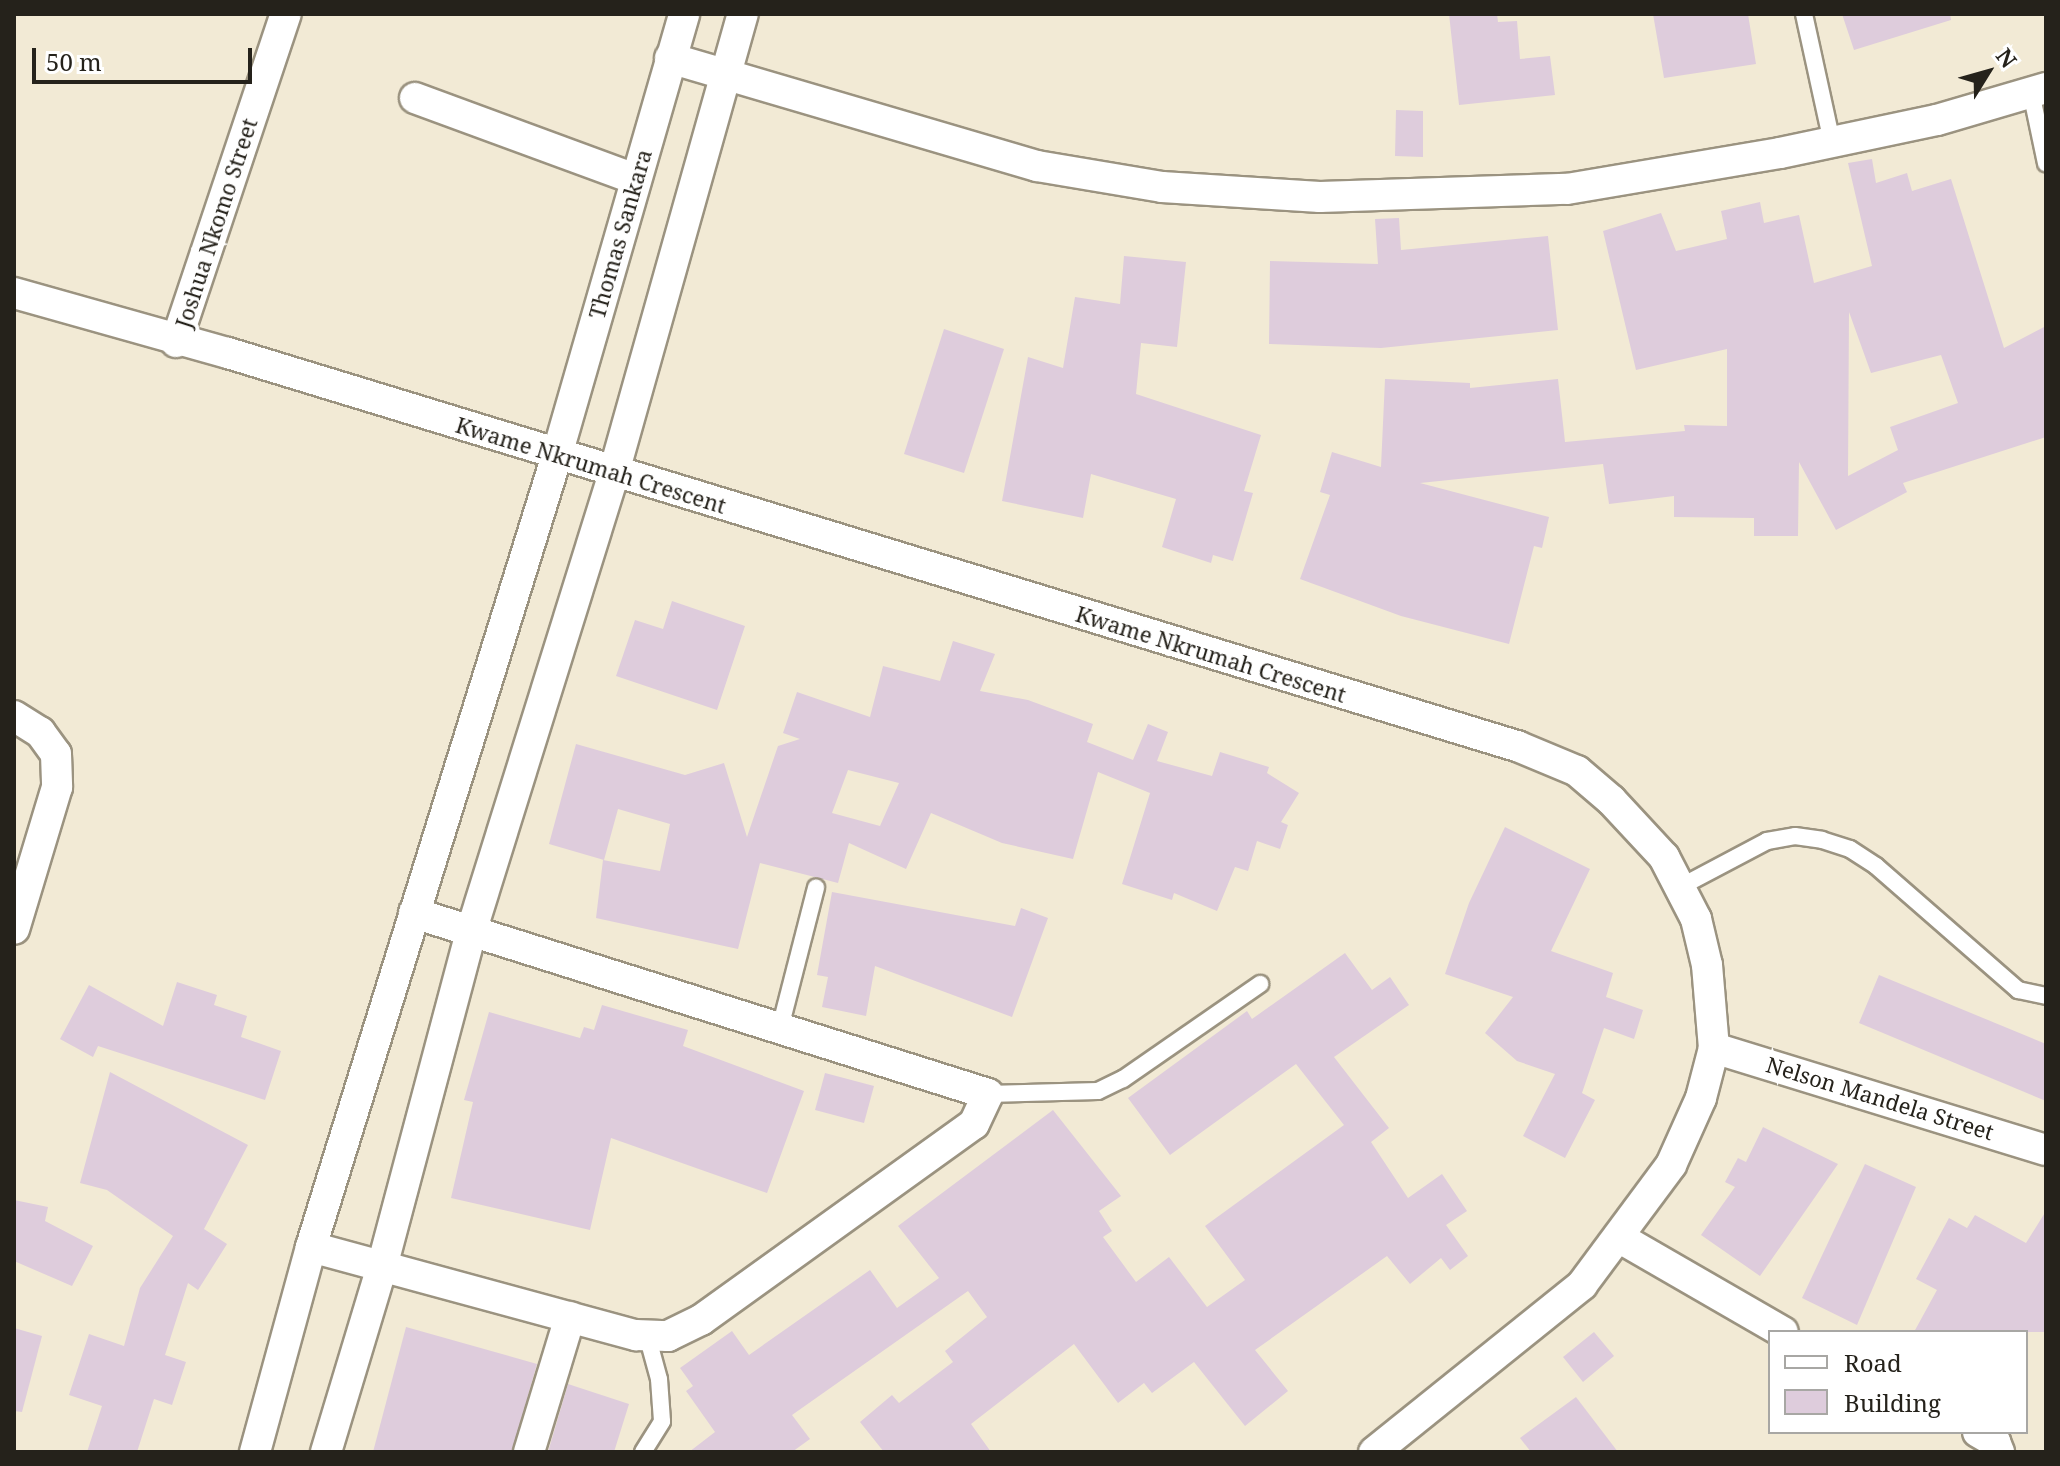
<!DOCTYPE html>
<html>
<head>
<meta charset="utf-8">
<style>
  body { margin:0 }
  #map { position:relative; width:2060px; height:1466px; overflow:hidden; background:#f2ead5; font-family:"Noto Serif",serif }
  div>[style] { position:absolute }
  .building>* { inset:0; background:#deccdc }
  .roads { filter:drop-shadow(2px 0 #9b9380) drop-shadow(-2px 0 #9b9380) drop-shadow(0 2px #9b9380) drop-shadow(0 -2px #9b9380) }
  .lane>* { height:16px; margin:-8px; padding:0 8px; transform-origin:8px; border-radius:8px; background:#fff }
  .street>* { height:30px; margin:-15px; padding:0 15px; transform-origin:15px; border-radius:15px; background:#fff }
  span { translate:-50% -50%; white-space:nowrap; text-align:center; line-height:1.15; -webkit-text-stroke:8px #fff; paint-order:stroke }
  .street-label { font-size:22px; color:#25221b }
  .frame { position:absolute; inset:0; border:16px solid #25221b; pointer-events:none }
  .legend { position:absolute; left:1768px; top:1330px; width:260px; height:104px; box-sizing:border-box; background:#fff; border:2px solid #a8a7a4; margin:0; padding:10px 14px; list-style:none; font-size:24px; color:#25221b }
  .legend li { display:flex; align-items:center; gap:16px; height:40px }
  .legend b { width:40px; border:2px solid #a8a7a4 }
  .north { position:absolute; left:1948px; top:32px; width:80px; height:80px; -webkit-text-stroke:6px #fff; paint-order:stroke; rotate:53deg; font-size:22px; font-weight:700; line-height:32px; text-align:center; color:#25221b }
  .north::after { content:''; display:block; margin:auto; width:28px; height:36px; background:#25221b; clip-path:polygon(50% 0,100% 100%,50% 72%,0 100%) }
  .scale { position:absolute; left:32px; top:48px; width:220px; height:36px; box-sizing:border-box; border:4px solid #25221b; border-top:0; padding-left:10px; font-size:24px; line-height:28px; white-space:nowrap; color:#25221b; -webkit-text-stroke:6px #fff; paint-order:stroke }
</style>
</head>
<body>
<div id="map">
  <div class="building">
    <div style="clip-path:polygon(1449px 14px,1497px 14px,1498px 22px,1517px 21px,1520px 59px,1550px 56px,1555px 95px,1459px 105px)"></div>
    <div style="clip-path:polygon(1653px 14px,1748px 14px,1756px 64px,1664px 78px)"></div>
    <div style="clip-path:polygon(1842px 14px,1950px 14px,1951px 20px,1854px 50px)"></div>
    <div style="clip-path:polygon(1396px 110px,1423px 111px,1423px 157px,1395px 156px)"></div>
    <div style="clip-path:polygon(evenodd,1872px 159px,1876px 183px,1907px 173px,1912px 191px,1951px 179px,2004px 348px,2046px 326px,2046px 437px,1903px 483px,1907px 492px,1836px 530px,1799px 462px,1798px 536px,1754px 536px,1754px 518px,1674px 517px,1674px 496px,1609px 504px,1603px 464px,1420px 483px,1549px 517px,1542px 548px,1534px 546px,1509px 644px,1401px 616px,1300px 579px,1330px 495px,1320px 492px,1332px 452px,1381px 467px,1385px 379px,1470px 383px,1470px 388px,1558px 379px,1565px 442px,1685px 431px,1684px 425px,1727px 426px,1727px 349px,1636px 370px,1603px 231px,1661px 213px,1676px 251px,1727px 239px,1721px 211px,1760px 202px,1764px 223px,1799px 215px,1814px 283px,1872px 266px,1848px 163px,1872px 159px,1849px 312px,1871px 373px,1941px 355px,1958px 403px,1890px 427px,1898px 450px,1848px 476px,1849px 312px)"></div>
    <div style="clip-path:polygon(1399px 218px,1401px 250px,1548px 236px,1558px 330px,1381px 348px,1269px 344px,1270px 261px,1378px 264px,1375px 219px)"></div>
    <div style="clip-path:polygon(1124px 256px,1186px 262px,1177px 347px,1141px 343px,1136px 394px,1261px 435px,1244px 491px,1253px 493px,1233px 561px,1213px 555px,1211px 563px,1162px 547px,1176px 499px,1091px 474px,1083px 518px,1002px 501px,1028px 357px,1063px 368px,1075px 297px,1120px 304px)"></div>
    <div style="clip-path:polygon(944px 329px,1004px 349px,964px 473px,904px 454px)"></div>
    <div style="clip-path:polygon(672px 601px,745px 626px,717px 710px,616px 676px,635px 620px,663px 629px)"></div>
    <div style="clip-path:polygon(evenodd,953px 641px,995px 654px,980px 691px,1028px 700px,1093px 724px,1087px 742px,1133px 760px,1148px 724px,1168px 732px,1157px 761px,1212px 776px,1220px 752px,1269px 767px,1267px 773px,1299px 793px,1281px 822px,1288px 825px,1280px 849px,1257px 841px,1248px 871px,1235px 867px,1217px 911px,1174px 893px,1172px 900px,1122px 884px,1150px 793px,1098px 772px,1073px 859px,1002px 843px,931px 813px,906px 869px,849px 843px,838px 883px,760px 863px,738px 949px,596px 918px,603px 860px,660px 871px,670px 824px,618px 809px,604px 860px,549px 844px,576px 744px,685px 775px,724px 763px,747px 837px,778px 746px,800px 739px,783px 733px,797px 692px,870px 717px,883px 666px,940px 681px,953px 641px,848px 770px,899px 783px,880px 826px,832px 813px,848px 770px)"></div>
    <div style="clip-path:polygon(1505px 827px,1590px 869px,1551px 951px,1613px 973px,1606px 997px,1643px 1010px,1634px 1039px,1604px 1028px,1582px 1093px,1595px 1100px,1565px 1158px,1523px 1136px,1555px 1074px,1517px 1061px,1485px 1033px,1513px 997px,1445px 974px,1469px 903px)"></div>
    <div style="clip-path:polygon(832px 892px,1015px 926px,1021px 908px,1048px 918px,1012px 1017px,875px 966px,866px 1016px,822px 1007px,828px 977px,817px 975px)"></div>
    <div style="clip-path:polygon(1345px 953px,1372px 990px,1390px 977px,1409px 1005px,1334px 1057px,1389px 1128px,1371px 1142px,1408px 1198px,1442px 1174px,1467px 1211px,1446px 1225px,1468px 1256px,1450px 1270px,1441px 1258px,1410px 1284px,1387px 1256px,1255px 1350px,1288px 1391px,1245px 1426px,1194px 1362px,1152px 1393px,1144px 1383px,1118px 1403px,1074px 1344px,971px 1424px,991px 1452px,884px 1452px,860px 1422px,892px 1395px,899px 1403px,953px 1362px,945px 1351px,987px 1317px,968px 1291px,792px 1415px,810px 1439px,792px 1452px,689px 1452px,715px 1432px,686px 1391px,693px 1386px,680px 1368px,732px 1331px,749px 1355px,870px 1270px,897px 1308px,939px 1278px,898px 1226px,1053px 1110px,1121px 1196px,1099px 1211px,1112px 1231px,1103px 1237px,1136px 1282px,1169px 1257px,1207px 1307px,1245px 1280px,1205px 1226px,1344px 1125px,1296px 1064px,1170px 1155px,1128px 1098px,1247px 1011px,1252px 1019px)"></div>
    <div style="clip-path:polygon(1879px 975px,2046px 1044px,2046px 1101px,1859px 1023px)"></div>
    <div style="clip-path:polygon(177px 982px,217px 995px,214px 1005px,247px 1016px,241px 1037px,281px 1051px,265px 1100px,98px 1046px,93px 1057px,60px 1039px,89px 985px,163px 1026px)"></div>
    <div style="clip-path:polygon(602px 1005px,688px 1030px,683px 1046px,804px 1091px,767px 1193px,611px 1138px,590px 1230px,451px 1198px,473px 1102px,464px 1100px,489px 1012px,580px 1038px,584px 1027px,594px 1030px)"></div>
    <div style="clip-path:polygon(110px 1072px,248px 1145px,204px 1229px,227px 1244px,198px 1290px,188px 1283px,165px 1355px,186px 1362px,172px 1405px,154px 1399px,137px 1452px,87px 1452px,102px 1406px,69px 1395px,89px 1334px,124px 1346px,140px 1288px,173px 1236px,107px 1190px,80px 1183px)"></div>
    <div style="clip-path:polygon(825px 1073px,874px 1086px,864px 1123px,815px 1110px)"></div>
    <div style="clip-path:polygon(1763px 1127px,1838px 1164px,1760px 1276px,1701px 1235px,1735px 1187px,1725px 1182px,1738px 1158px,1746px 1162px)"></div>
    <div style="clip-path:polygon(1865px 1164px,1916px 1187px,1857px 1325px,1802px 1298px)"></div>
    <div style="clip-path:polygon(14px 1200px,48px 1207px,45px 1221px,93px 1246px,72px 1286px,14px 1261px)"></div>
    <div style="clip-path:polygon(2046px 1211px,2046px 1332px,1914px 1332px,1937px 1290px,1916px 1279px,1949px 1218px,1967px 1228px,1975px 1215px,2026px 1243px)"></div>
    <div style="clip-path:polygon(406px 1327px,537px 1364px,512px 1452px,373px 1452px)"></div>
    <div style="clip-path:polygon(14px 1328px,42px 1336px,22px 1412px,14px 1411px)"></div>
    <div style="clip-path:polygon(1594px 1332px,1614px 1356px,1583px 1382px,1563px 1357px)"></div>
    <div style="clip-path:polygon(568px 1384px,629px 1404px,614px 1452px,548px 1452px)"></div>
    <div style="clip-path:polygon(1576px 1397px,1618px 1452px,1531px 1452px,1520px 1438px)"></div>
  </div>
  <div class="roads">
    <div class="lane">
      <div style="left:1804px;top:14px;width:131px;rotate:77.7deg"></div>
      <div style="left:2031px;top:92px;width:73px;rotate:78.1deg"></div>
      <div style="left:1682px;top:886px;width:96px;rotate:-27.9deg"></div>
      <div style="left:1767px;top:841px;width:28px;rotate:-10deg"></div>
      <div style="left:1795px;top:836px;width:27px;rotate:8deg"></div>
      <div style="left:1822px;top:840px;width:29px;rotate:18deg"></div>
      <div style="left:1850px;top:849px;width:31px;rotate:33deg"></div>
      <div style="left:1876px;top:866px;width:189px;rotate:41.1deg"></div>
      <div style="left:2018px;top:990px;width:29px;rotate:12deg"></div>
      <div style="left:780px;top:1028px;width:145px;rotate:-75.6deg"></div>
      <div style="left:988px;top:1094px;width:110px;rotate:-1.6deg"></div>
      <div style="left:1098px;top:1091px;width:28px;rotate:-26deg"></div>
      <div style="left:1123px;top:1079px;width:167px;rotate:-34.7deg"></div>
      <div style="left:643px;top:1452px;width:36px;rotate:-58deg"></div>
      <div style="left:662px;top:1421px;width:42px;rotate:-94.1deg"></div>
      <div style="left:659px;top:1379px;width:46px;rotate:-105.3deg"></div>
    </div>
    <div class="street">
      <div style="left:670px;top:58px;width:383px;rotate:16.4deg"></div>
      <div style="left:1037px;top:166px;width:127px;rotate:9.5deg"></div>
      <div style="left:1162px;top:187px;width:158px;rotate:3.6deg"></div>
      <div style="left:1320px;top:197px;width:247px;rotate:-1.9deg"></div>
      <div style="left:1567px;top:189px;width:216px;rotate:-9.6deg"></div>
      <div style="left:1780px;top:153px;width:160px;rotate:-11.9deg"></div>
      <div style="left:1937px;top:120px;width:114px;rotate:-16.4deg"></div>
      <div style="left:415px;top:98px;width:234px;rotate:20.2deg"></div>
      <div style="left:14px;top:293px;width:222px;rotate:15.7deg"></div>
      <div style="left:228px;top:353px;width:1348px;rotate:16.96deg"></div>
      <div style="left:1517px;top:746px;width:65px;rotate:22.6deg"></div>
      <div style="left:1577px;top:771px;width:45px;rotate:40.5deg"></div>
      <div style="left:1611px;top:800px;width:78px;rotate:47.1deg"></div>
      <div style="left:1664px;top:857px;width:70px;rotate:62.7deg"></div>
      <div style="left:1696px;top:919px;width:47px;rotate:76.6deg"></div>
      <div style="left:1707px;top:965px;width:83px;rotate:85.2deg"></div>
      <div style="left:1714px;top:1048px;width:52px;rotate:104.6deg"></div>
      <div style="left:1701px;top:1098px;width:73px;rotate:114.1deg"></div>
      <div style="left:1671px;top:1165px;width:149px;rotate:126.6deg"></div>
      <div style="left:1582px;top:1285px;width:267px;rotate:141.2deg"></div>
      <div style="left:176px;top:342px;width:346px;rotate:-71.5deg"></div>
      <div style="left:14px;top:716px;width:31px;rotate:32deg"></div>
      <div style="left:40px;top:732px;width:27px;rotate:54deg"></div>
      <div style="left:56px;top:754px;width:33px;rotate:88deg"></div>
      <div style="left:57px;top:787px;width:148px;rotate:106.8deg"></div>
      <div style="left:1714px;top:1048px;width:347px;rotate:17.1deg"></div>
      <div style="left:1620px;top:1238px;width:188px;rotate:30deg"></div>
      <div style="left:311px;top:1247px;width:337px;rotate:15.2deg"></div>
      <div style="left:636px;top:1335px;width:32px;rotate:2deg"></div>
      <div style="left:668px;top:1336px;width:37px;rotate:-26deg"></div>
      <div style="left:701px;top:1320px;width:336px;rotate:-35.7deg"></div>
      <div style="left:974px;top:1124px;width:33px;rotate:-65deg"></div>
      <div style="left:988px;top:1094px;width:602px;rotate:-162.5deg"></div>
      <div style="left:1978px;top:1432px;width:20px;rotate:30deg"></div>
      <div style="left:1995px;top:1442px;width:11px;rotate:68deg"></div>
      <div style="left:255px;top:1452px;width:213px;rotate:-74.7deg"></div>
      <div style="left:311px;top:1247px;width:829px;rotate:-72.74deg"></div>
      <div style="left:557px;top:455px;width:459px;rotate:-73.9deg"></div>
      <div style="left:326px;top:1452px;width:197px;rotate:-73.2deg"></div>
      <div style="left:383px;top:1263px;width:346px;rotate:-75.1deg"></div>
      <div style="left:472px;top:929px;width:479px;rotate:-72.7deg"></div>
      <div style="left:614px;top:472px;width:476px;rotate:-74.3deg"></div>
      <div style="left:529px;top:1452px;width:141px;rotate:-73.1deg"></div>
    </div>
  </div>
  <div class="street-label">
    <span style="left:216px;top:223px;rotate:-72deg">Joshua Nkomo Street</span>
    <span style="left:620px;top:234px;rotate:-74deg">Thomas Sankara</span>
    <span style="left:591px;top:465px;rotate:17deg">Kwame Nkrumah Crescent</span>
    <span style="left:1211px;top:654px;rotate:17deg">Kwame Nkrumah Crescent</span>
    <span style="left:1880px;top:1098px;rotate:17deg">Nelson Mandela Street</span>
  </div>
  <div class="frame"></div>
  <ul class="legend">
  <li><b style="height:10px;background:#fff"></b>Road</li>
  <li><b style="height:22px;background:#deccdc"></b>Building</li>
  </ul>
  <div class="north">N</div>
  <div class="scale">50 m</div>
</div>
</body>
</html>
